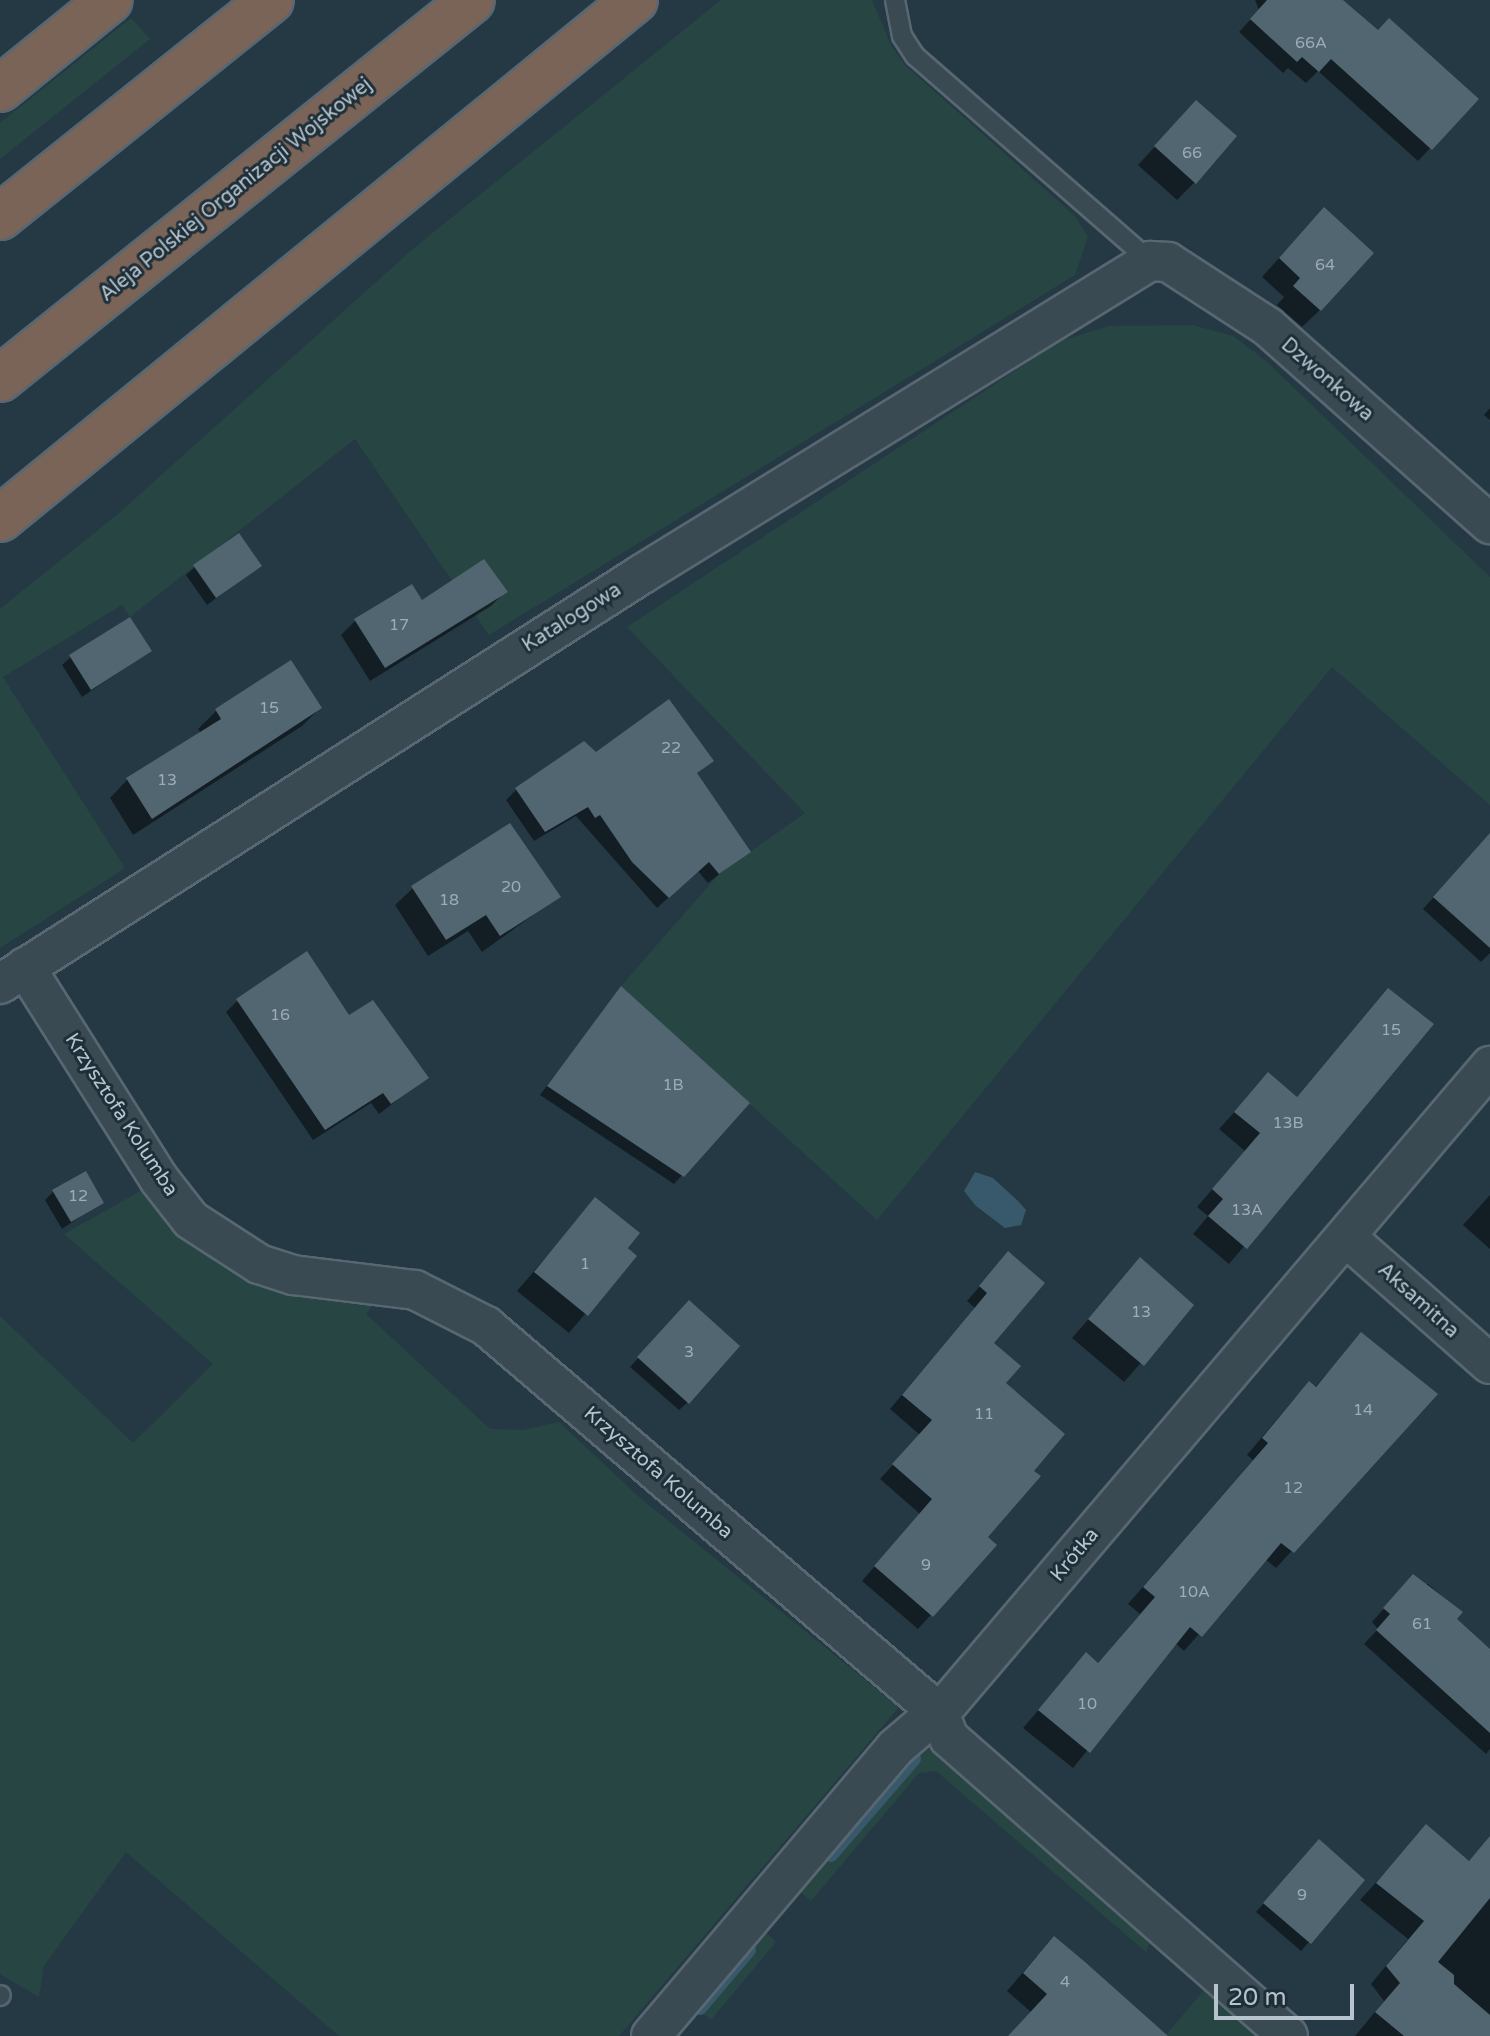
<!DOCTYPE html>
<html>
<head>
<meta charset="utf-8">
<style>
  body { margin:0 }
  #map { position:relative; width:1490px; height:2036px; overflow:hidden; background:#253944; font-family:"Varela Round",sans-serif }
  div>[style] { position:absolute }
  .green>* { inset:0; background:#274542 }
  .water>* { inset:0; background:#38596b }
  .shadow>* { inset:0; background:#0007 }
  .stream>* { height:14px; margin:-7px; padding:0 7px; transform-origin:7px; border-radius:7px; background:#38596b }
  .building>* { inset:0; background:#516671 }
  .roads { filter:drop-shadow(2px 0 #586771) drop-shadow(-2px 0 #586771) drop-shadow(0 2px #586771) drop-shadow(0 -2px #586771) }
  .lane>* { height:18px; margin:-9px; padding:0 9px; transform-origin:9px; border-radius:9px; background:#3a4a53 }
  .street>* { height:38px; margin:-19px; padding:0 19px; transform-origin:19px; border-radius:19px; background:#3a4a53 }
  .highway>* { height:44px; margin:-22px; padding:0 22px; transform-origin:22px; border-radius:22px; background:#7a6457 }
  span { translate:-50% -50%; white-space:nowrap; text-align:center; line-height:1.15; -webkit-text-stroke:6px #1e2f39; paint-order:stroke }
  .number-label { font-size:16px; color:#9eacb6 }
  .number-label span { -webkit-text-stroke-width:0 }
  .street-label { font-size:20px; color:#b7c4cd }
  .scale { position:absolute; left:1214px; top:1984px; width:140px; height:36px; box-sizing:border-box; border:4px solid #b7c4cd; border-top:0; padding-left:10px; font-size:24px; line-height:28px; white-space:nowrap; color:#b7c4cd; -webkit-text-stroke:6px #1e2f39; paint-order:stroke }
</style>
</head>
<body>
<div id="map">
  <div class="green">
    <div style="clip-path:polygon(721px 0,872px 0,891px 45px,905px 65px,1075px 216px,1088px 237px,1075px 275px,489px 635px,355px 439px,130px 617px,122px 605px,3px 677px,125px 868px,0 948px,0 609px,119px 513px,414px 248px)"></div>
    <div style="clip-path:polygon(131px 18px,150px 39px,0 159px,0 123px)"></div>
    <div style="clip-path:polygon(1193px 325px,1233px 336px,1266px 361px,1490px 577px,1490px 805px,1332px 667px,877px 1220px,621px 986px,719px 874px,805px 813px,627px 627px,1060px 341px,1109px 326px)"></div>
    <div style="clip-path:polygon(148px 1187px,374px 1304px,366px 1314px,490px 1429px,523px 1430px,559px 1422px,639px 1497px,899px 1707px,619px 2036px,339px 2036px,126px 1852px,44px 1966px,39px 1997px,0 1974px,0 1316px,133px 1443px,213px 1364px,64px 1234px)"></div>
    <div style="clip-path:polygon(928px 1749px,942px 1751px,1151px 1938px,1146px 1952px,936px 1771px,919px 1773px,811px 1901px,793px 1885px,913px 1750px)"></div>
    <div style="clip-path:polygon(759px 1926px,776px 1942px,711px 2020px,691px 2004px)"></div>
    <div style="clip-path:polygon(1204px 1990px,1256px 2036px,1165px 2036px)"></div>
  </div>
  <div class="water">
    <div style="clip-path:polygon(975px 1172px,993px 1178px,1018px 1201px,1026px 1210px,1021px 1225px,1005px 1228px,976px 1206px,964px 1191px)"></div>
  </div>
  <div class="shadow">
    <div style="clip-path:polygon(1255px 0,1340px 0,1377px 32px,1476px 99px,1418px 161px,1318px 71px,1306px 83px,1288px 68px,1283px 73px,1239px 32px,1259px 10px)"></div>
    <div style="clip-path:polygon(1179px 120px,1195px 182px,1177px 200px,1138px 165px)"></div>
    <div style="clip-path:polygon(1306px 228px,1320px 310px,1302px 327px,1277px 305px,1284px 297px,1262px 277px)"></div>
    <div style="clip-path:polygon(1490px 408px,1490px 420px,1484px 415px)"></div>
    <div style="clip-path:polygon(260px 565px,207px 605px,186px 575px,195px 567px)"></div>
    <div style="clip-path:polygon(505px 592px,491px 606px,370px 681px,341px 635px,356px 620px,421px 603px)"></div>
    <div style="clip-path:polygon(150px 651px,82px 697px,62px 665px,71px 657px)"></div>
    <div style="clip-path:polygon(290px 663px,320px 708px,302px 726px,133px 835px,110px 798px,127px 780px,201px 733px,198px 729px,216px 711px)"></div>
    <div style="clip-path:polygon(596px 755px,711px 760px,695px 775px,748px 852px,708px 883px,698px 871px,657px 908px,576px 816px,534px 841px,506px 800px,517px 789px)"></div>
    <div style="clip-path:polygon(1490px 835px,1490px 953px,1481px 962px,1423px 909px)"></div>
    <div style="clip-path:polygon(413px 888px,558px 897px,482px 952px,468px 931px,428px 956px,395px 905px)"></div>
    <div style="clip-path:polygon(621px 989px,747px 1103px,674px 1184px,540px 1095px)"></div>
    <div style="clip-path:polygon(1388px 990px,1432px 1024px,1229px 1264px,1193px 1234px,1208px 1216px,1197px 1207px,1245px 1151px,1219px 1129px,1268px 1075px,1296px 1098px)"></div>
    <div style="clip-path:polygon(237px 1001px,349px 1018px,426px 1078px,379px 1114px,371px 1103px,313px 1140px,226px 1012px)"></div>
    <div style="clip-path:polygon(53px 1192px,102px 1202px,62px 1229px,45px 1200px)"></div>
    <div style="clip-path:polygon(1490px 1195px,1490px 1249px,1463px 1225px)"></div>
    <div style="clip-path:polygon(596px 1199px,634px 1256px,569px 1333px,517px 1291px)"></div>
    <div style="clip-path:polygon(1008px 1254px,991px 1344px,1031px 1471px,985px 1537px,994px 1545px,918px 1629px,862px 1581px,920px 1514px,880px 1479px,920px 1435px,890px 1409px,975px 1308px,967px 1301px)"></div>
    <div style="clip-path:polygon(1140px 1260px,1192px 1305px,1124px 1382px,1072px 1338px)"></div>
    <div style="clip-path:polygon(681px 1311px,688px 1402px,679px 1410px,630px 1367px)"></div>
    <div style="clip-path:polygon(1361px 1335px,1436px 1395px,1276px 1568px,1265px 1559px,1184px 1651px,1175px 1643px,1073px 1768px,1023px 1728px,1086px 1655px,1097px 1664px,1140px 1614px,1128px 1604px,1253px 1460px,1247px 1455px,1293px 1400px,1309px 1384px,1314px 1388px)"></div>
    <div style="clip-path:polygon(1428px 1584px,1460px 1612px,1454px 1619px,1490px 1652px,1490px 1749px,1486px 1754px,1364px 1644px,1378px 1629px,1372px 1622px,1400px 1590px)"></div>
    <div style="clip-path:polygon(1426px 1827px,1468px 1862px,1490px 1838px,1490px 2036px,1355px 2036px,1384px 2001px,1371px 1984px,1408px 1939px,1360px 1900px)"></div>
    <div style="clip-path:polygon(1311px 1850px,1363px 1881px,1301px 1951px,1256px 1912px)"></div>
    <div style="clip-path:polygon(1037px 1956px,1128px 2036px,1011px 2036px,1031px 2012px,1007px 1991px)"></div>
  </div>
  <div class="stream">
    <div style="left:831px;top:1855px;width:127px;rotate:-49.2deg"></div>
    <div style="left:700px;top:2008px;width:76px;rotate:-49.8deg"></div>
  </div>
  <div class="building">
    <div style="clip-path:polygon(1267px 0,1343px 0,1378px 30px,1389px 18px,1479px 99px,1432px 150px,1331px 59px,1319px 72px,1302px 57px,1297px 62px,1250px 19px)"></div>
    <div style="clip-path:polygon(1196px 100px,1237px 136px,1196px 184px,1154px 146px)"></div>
    <div style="clip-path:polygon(1324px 207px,1374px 253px,1321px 311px,1293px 286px,1300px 278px,1279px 258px)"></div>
    <div style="clip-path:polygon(239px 533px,262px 566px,216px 598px,193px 565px)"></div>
    <div style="clip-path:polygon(484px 559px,508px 592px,385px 668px,354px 619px,412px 584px,422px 600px)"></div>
    <div style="clip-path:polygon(130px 617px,152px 651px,91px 690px,69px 655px)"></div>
    <div style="clip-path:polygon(291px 660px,322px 708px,152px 819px,126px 778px,221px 719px,215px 709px)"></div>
    <div style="clip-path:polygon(669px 699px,714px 761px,697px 773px,751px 852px,719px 874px,709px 862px,669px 898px,632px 862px,600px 815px,595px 818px,588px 807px,545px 832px,515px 788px,584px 741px,596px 752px)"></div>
    <div style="clip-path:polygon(510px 823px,561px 897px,500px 936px,486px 915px,446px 940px,411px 886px)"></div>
    <div style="clip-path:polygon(1490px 833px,1490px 948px,1433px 897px)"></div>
    <div style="clip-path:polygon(307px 951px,349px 1015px,373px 1000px,429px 1078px,391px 1104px,383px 1093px,325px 1130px,236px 999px)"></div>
    <div style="clip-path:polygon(621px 986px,750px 1103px,684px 1177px,547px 1086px)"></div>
    <div style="clip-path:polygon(1388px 988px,1434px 1024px,1247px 1249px,1208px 1216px,1223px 1199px,1212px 1189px,1260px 1133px,1234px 1112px,1268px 1072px,1297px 1097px)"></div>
    <div style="clip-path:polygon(86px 1171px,104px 1203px,71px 1222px,52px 1190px)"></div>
    <div style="clip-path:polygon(595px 1197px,640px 1233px,628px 1248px,637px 1256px,588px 1316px,534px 1272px)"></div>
    <div style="clip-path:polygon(1008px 1251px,1045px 1283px,994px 1343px,1021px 1366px,1006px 1383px,1065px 1434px,1034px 1471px,1041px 1476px,988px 1537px,997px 1545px,933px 1617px,874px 1566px,932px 1499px,892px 1464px,932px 1420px,902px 1395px,987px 1293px,979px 1286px)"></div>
    <div style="clip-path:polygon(1140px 1257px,1194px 1305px,1144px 1366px,1088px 1319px)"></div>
    <div style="clip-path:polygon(689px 1300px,740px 1346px,689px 1404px,637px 1357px)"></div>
    <div style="clip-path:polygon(1361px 1332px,1438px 1394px,1294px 1553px,1281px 1543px,1202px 1637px,1190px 1627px,1090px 1753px,1038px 1710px,1086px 1652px,1098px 1663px,1155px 1597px,1143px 1587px,1268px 1443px,1262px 1438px,1309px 1381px,1316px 1387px)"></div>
    <div style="clip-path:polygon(1413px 1574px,1463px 1612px,1457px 1619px,1490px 1649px,1490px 1733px,1376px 1630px,1390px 1614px,1383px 1608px)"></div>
    <div style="clip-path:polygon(1426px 1824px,1469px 1861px,1490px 1836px,1490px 1898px,1438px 1962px,1454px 1975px,1454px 1984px,1490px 2015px,1490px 2036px,1404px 2036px,1375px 2012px,1400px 1983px,1386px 1966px,1424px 1921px,1376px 1883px)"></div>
    <div style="clip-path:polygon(1319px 1839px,1365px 1880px,1311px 1944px,1263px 1903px)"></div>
    <div style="clip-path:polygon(1054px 1936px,1085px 1962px,1168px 2036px,1008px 2036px,1047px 1994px,1023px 1973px)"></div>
  </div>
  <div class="roads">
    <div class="lane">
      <div style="left:895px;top:0;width:37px;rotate:79deg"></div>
      <div style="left:902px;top:36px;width:24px;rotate:57deg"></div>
      <div style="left:915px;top:56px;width:312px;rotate:41.1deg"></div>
      <div style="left:0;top:1996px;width:1px;rotate:-45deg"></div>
    </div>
    <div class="street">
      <div style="left:25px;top:967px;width:251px;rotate:57.7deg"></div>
      <div style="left:159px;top:1179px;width:52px;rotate:52deg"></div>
      <div style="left:191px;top:1220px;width:81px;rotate:32.9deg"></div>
      <div style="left:259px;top:1264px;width:36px;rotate:18deg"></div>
      <div style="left:293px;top:1275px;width:123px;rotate:7deg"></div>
      <div style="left:415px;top:1290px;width:80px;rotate:26.9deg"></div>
      <div style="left:486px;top:1326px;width:596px;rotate:40.51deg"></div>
      <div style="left:939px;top:1713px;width:27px;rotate:68deg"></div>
      <div style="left:949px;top:1738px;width:451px;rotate:41.3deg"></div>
      <div style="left:0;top:984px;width:762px;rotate:-32.56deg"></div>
      <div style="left:642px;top:574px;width:597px;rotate:-31.64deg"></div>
      <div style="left:1150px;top:261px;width:18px;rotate:3deg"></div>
      <div style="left:1168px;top:262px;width:119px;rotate:33deg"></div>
      <div style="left:1268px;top:327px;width:297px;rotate:41.6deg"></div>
      <div style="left:1346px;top:1237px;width:192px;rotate:41.4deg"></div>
      <div style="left:651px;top:2036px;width:377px;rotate:-49.7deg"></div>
      <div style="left:895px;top:1748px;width:72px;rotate:-40.5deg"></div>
      <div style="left:950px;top:1701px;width:834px;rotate:-49.62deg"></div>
    </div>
    <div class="highway">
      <div style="left:0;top:89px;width:141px;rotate:-39deg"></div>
      <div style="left:0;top:217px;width:347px;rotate:-38.7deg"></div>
      <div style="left:0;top:379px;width:605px;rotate:-38.76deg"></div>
      <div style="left:0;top:519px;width:820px;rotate:-39.26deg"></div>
    </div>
  </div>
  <div class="number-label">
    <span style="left:1311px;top:43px">66A</span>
    <span style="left:1192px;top:153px">66</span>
    <span style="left:1325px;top:265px">64</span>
    <span style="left:399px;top:625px">17</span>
    <span style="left:269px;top:708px">15</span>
    <span style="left:671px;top:748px">22</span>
    <span style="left:167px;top:780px">13</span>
    <span style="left:511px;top:887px">20</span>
    <span style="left:449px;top:900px">18</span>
    <span style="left:280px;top:1015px">16</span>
    <span style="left:1391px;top:1030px">15</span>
    <span style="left:673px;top:1085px">1B</span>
    <span style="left:1288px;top:1123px">13B</span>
    <span style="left:78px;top:1196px">12</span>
    <span style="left:1247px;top:1210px">13A</span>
    <span style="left:585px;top:1264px">1</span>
    <span style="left:1141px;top:1312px">13</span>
    <span style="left:689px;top:1352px">3</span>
    <span style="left:1363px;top:1410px">14</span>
    <span style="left:984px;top:1414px">11</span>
    <span style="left:1293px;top:1488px">12</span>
    <span style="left:926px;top:1565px">9</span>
    <span style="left:1194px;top:1592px">10A</span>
    <span style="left:1422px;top:1624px">61</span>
    <span style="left:1087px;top:1704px">10</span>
    <span style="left:1302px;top:1895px">9</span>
    <span style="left:1065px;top:1982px">4</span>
  </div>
  <div class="street-label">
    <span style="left:236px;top:190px;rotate:-39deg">Aleja Polskiej Organizacji Wojskowej</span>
    <span style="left:1327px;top:380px;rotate:41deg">Dzwonkowa</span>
    <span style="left:572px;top:618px;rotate:-32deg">Katalogowa</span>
    <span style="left:121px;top:1115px;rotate:57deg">Krzysztofa Kolumba</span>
    <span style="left:1418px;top:1301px;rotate:42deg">Aksamitna</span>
    <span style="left:658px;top:1473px;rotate:41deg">Krzysztofa Kolumba</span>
    <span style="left:1075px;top:1555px;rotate:-50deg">Krótka</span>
  </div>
  <div class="scale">20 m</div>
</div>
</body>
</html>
